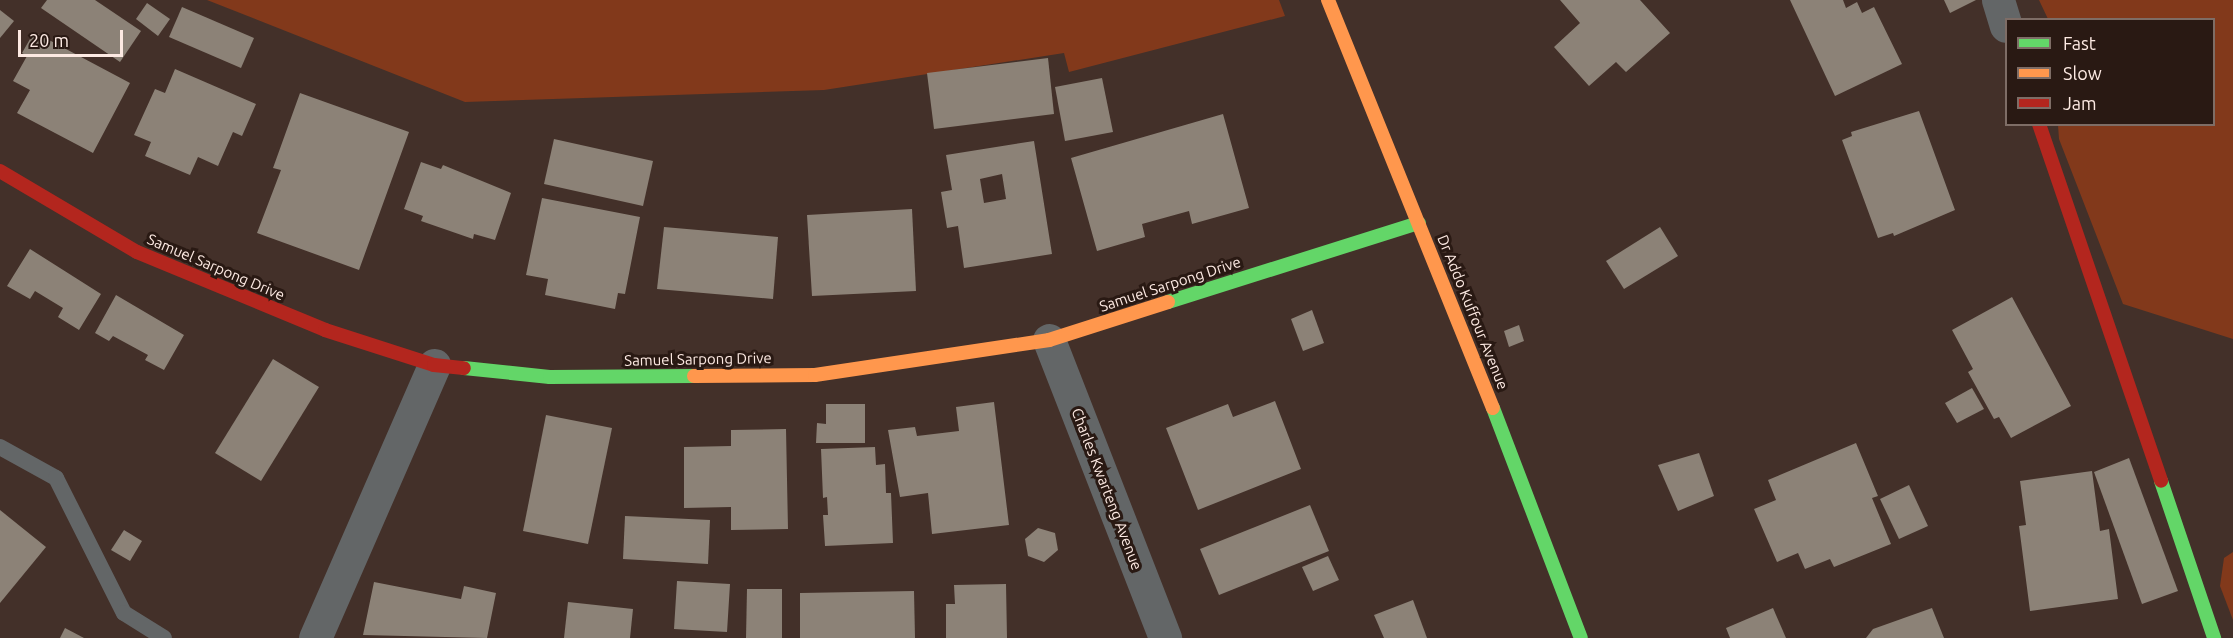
<!DOCTYPE html>
<html>
<head>
<meta charset="utf-8">
<style>
  body { margin:0 }
  #map { position:relative; width:2233px; height:638px; overflow:hidden; background:#433029; font-family:Ubuntu,sans-serif }
  div>[style] { position:absolute }
  .green>* { inset:0; background:#82391b }
  .building>* { inset:0; background:#8c8277 }
  .lane>* { height:16px; margin:-8px; padding:0 8px; transform-origin:8px; border-radius:8px; background:#636667 }
  .street>* { height:33px; margin:-16.5px; padding:0 16.5px; transform-origin:16.5px; border-radius:16.5px; background:#636667 }
  .fast>* { height:14px; margin:-7px; padding:0 7px; transform-origin:7px; border-radius:7px; background:#63d668 }
  .slow>* { height:14px; margin:-7px; padding:0 7px; transform-origin:7px; border-radius:7px; background:#ff974d }
  .jam>* { height:14px; margin:-7px; padding:0 7px; transform-origin:7px; border-radius:7px; background:#b3261e }
  span { translate:-50% -50%; white-space:nowrap; text-align:center; line-height:1.15; -webkit-text-stroke:6px #291913; paint-order:stroke }
  .street-label { font-size:15px; color:#fdeae3 }
  .legend { position:absolute; left:2005px; top:18px; width:210px; height:108px; box-sizing:border-box; background:#291913; border:2px solid #7e6d66; margin:0; padding:8px 10px; list-style:none; font-size:18px; color:#fdeae3 }
  .legend li { display:flex; align-items:center; gap:12px; height:30px }
  .legend b { width:30px; border:2px solid #7e6d66 }
  .scale { position:absolute; left:18px; top:30px; width:105px; height:27px; box-sizing:border-box; border:3px solid #fdeae3; border-top:0; padding-left:8px; font-size:18px; line-height:21px; white-space:nowrap; color:#fdeae3; -webkit-text-stroke:4px #291913; paint-order:stroke }
</style>
</head>
<body>
<div id="map">
  <div class="green">
    <div style="clip-path:polygon(207px 0,1279px 0,1285px 16px,1069px 72px,1064px 53px,824px 90px,465px 102px)"></div>
    <div style="clip-path:polygon(2039px 0,2233px 0,2233px 339px,2123px 304px,2059px 139px,2058px 125px,2214px 124px,2214px 20px,2048px 19px)"></div>
    <div style="clip-path:polygon(2233px 552px,2233px 620px,2220px 586px,2224px 558px)"></div>
  </div>
  <div class="building">
    <div style="clip-path:polygon(47px 0,95px 0,141px 31px,120px 62px,41px 8px)"></div>
    <div style="clip-path:polygon(1560px 0,1640px 0,1670px 33px,1626px 72px,1616px 62px,1589px 86px,1554px 47px,1580px 23px)"></div>
    <div style="clip-path:polygon(1790px 0,1843px 0,1846px 8px,1857px 2px,1862px 13px,1874px 7px,1902px 64px,1835px 96px)"></div>
    <div style="clip-path:polygon(1944px 0,1976px 0,1950px 13px)"></div>
    <div style="clip-path:polygon(147px 3px,170px 19px,158px 36px,136px 19px)"></div>
    <div style="clip-path:polygon(182px 7px,254px 38px,241px 68px,169px 37px)"></div>
    <div style="clip-path:polygon(0 10px,14px 21px,0 38px)"></div>
    <div style="clip-path:polygon(34px 32px,130px 83px,93px 153px,17px 113px,30px 90px,13px 81px,27px 56px,22px 53px)"></div>
    <div style="clip-path:polygon(1048px 58px,1054px 114px,934px 129px,927px 73px)"></div>
    <div style="clip-path:polygon(175px 69px,256px 104px,242px 136px,233px 132px,218px 166px,198px 157px,190px 175px,145px 156px,151px 142px,134px 135px,155px 89px,165px 93px)"></div>
    <div style="clip-path:polygon(1102px 78px,1113px 132px,1065px 141px,1055px 87px)"></div>
    <div style="clip-path:polygon(300px 93px,409px 132px,359px 270px,257px 233px,281px 170px,273px 168px)"></div>
    <div style="clip-path:polygon(1919px 111px,1955px 210px,1894px 236px,1893px 233px,1878px 238px,1842px 140px,1852px 136px,1851px 132px)"></div>
    <div style="clip-path:polygon(1223px 114px,1249px 208px,1192px 224px,1189px 211px,1142px 224px,1145px 237px,1097px 251px,1071px 158px)"></div>
    <div style="clip-path:polygon(554px 139px,653px 161px,643px 206px,544px 184px)"></div>
    <div style="clip-path:polygon(evenodd,1034px 141px,1052px 254px,964px 268px,958px 226px,947px 228px,941px 192px,952px 190px,946px 155px,1034px 141px,1002px 174px,1006px 199px,984px 203px,980px 179px,1002px 174px)"></div>
    <div style="clip-path:polygon(421px 162px,441px 169px,443px 165px,511px 193px,495px 240px,474px 234px,473px 239px,421px 221px,423px 216px,404px 209px)"></div>
    <div style="clip-path:polygon(542px 198px,640px 217px,625px 294px,618px 293px,615px 309px,545px 295px,548px 279px,526px 275px)"></div>
    <div style="clip-path:polygon(912px 209px,916px 291px,812px 296px,807px 215px)"></div>
    <div style="clip-path:polygon(664px 227px,778px 237px,773px 299px,657px 289px)"></div>
    <div style="clip-path:polygon(1660px 227px,1678px 256px,1624px 289px,1606px 261px)"></div>
    <div style="clip-path:polygon(30px 249px,101px 294px,79px 330px,58px 317px,63px 308px,35px 291px,30px 299px,7px 286px)"></div>
    <div style="clip-path:polygon(116px 295px,184px 335px,164px 370px,145px 360px,148px 355px,113px 336px,109px 341px,95px 333px)"></div>
    <div style="clip-path:polygon(2012px 297px,2071px 406px,2011px 438px,1999px 417px,1994px 419px,1968px 372px,1973px 369px,1952px 330px)"></div>
    <div style="clip-path:polygon(1312px 310px,1324px 343px,1303px 351px,1291px 319px)"></div>
    <div style="clip-path:polygon(1519px 325px,1524px 341px,1509px 347px,1504px 331px)"></div>
    <div style="clip-path:polygon(273px 359px,319px 387px,261px 481px,215px 453px)"></div>
    <div style="clip-path:polygon(1972px 388px,1984px 409px,1957px 423px,1945px 403px)"></div>
    <div style="clip-path:polygon(1275px 401px,1301px 469px,1198px 510px,1166px 428px,1228px 404px,1233px 417px)"></div>
    <div style="clip-path:polygon(994px 402px,1009px 525px,932px 534px,928px 493px,900px 497px,888px 430px,915px 427px,917px 436px,959px 431px,956px 407px)"></div>
    <div style="clip-path:polygon(826px 404px,865px 404px,865px 443px,816px 443px,817px 423px,826px 424px)"></div>
    <div style="clip-path:polygon(546px 415px,612px 428px,588px 544px,523px 531px)"></div>
    <div style="clip-path:polygon(786px 429px,788px 529px,731px 530px,731px 507px,684px 508px,684px 447px,731px 446px,731px 430px)"></div>
    <div style="clip-path:polygon(1856px 443px,1878px 496px,1872px 498px,1891px 544px,1834px 567px,1830px 559px,1805px 569px,1798px 553px,1777px 562px,1754px 509px,1776px 500px,1768px 480px)"></div>
    <div style="clip-path:polygon(875px 447px,876px 465px,885px 464px,886px 493px,891px 493px,893px 543px,825px 546px,823px 515px,828px 515px,827px 497px,823px 498px,821px 449px)"></div>
    <div style="clip-path:polygon(1699px 453px,1714px 496px,1678px 511px,1658px 465px)"></div>
    <div style="clip-path:polygon(2129px 458px,2178px 591px,2142px 604px,2094px 472px)"></div>
    <div style="clip-path:polygon(2092px 471px,2100px 531px,2109px 529px,2118px 599px,2030px 611px,2019px 526px,2026px 525px,2020px 481px)"></div>
    <div style="clip-path:polygon(1909px 485px,1928px 526px,1899px 539px,1880px 499px)"></div>
    <div style="clip-path:polygon(1310px 505px,1329px 551px,1219px 595px,1200px 549px)"></div>
    <div style="clip-path:polygon(0 510px,46px 547px,0 603px)"></div>
    <div style="clip-path:polygon(625px 516px,710px 520px,708px 564px,623px 559px)"></div>
    <div style="clip-path:polygon(1038px 528px,1055px 533px,1058px 550px,1044px 562px,1028px 556px,1025px 539px)"></div>
    <div style="clip-path:polygon(124px 530px,142px 541px,130px 561px,111px 550px)"></div>
    <div style="clip-path:polygon(1328px 556px,1339px 580px,1313px 591px,1302px 567px)"></div>
    <div style="clip-path:polygon(677px 581px,730px 584px,727px 632px,674px 629px)"></div>
    <div style="clip-path:polygon(374px 582px,461px 599px,464px 586px,496px 593px,487px 638px,363px 635px)"></div>
    <div style="clip-path:polygon(1006px 584px,1007px 638px,946px 638px,946px 604px,955px 604px,954px 585px)"></div>
    <div style="clip-path:polygon(747px 589px,782px 589px,782px 638px,746px 638px)"></div>
    <div style="clip-path:polygon(914px 591px,915px 638px,800px 638px,800px 593px)"></div>
    <div style="clip-path:polygon(1413px 600px,1427px 638px,1384px 638px,1374px 615px)"></div>
    <div style="clip-path:polygon(568px 602px,633px 609px,630px 638px,564px 638px)"></div>
    <div style="clip-path:polygon(1773px 608px,1786px 638px,1730px 638px,1726px 628px)"></div>
    <div style="clip-path:polygon(1932px 608px,1944px 638px,1866px 638px,1873px 629px)"></div>
    <div style="clip-path:polygon(65px 628px,84px 638px,60px 638px)"></div>
  </div>
  <div class="lane">
    <div style="left:0;top:447px;width:64px;rotate:29deg"></div>
    <div style="left:56px;top:478px;width:151px;rotate:63.3deg"></div>
    <div style="left:124px;top:613px;width:47px;rotate:32deg"></div>
  </div>
  <div class="street">
    <div style="left:1998px;top:0;width:27px;rotate:73deg"></div>
    <div style="left:1049px;top:340px;width:320px;rotate:68.7deg"></div>
    <div style="left:315px;top:638px;width:298px;rotate:-66.4deg"></div>
  </div>
  <div class="fast">
    <div style="left:1168px;top:302px;width:263px;rotate:-17.5deg"></div>
    <div style="left:464px;top:368px;width:86px;rotate:6deg"></div>
    <div style="left:550px;top:377px;width:144px;rotate:-0.4deg"></div>
    <div style="left:1493px;top:408px;width:246px;rotate:69.1deg"></div>
    <div style="left:2161px;top:481px;width:166px;rotate:71.3deg"></div>
  </div>
  <div class="slow">
    <div style="left:1328px;top:0;width:440px;rotate:68deg"></div>
    <div style="left:694px;top:376px;width:121px;rotate:-0.5deg"></div>
    <div style="left:815px;top:375px;width:237px;rotate:-8.5deg"></div>
    <div style="left:1049px;top:340px;width:125px;rotate:-17.7deg"></div>
  </div>
  <div class="jam">
    <div style="left:2039px;top:124px;width:377px;rotate:71.1deg"></div>
    <div style="left:0;top:171px;width:159px;rotate:30.6deg"></div>
    <div style="left:137px;top:252px;width:204px;rotate:22.5deg"></div>
    <div style="left:325px;top:330px;width:114px;rotate:17.8deg"></div>
    <div style="left:434px;top:365px;width:30px;rotate:6deg"></div>
  </div>
  <div class="street-label">
    <span style="left:216px;top:267px;rotate:23deg">Samuel Sarpong Drive</span>
    <span style="left:1170px;top:284px;rotate:-18deg">Samuel Sarpong Drive</span>
    <span style="left:1473px;top:312px;rotate:68deg">Dr Addo Kuffour Avenue</span>
    <span style="left:698px;top:359px;rotate:-1deg">Samuel Sarpong Drive</span>
    <span style="left:1107px;top:489px;rotate:69deg">Charles Kwarteng Avenue</span>
  </div>
  <ul class="legend">
  <li><b style="height:8px;background:#63d668"></b>Fast</li>
  <li><b style="height:8px;background:#ff974d"></b>Slow</li>
  <li><b style="height:8px;background:#b3261e"></b>Jam</li>
  </ul>
  <div class="scale">20 m</div>
</div>
</body>
</html>
